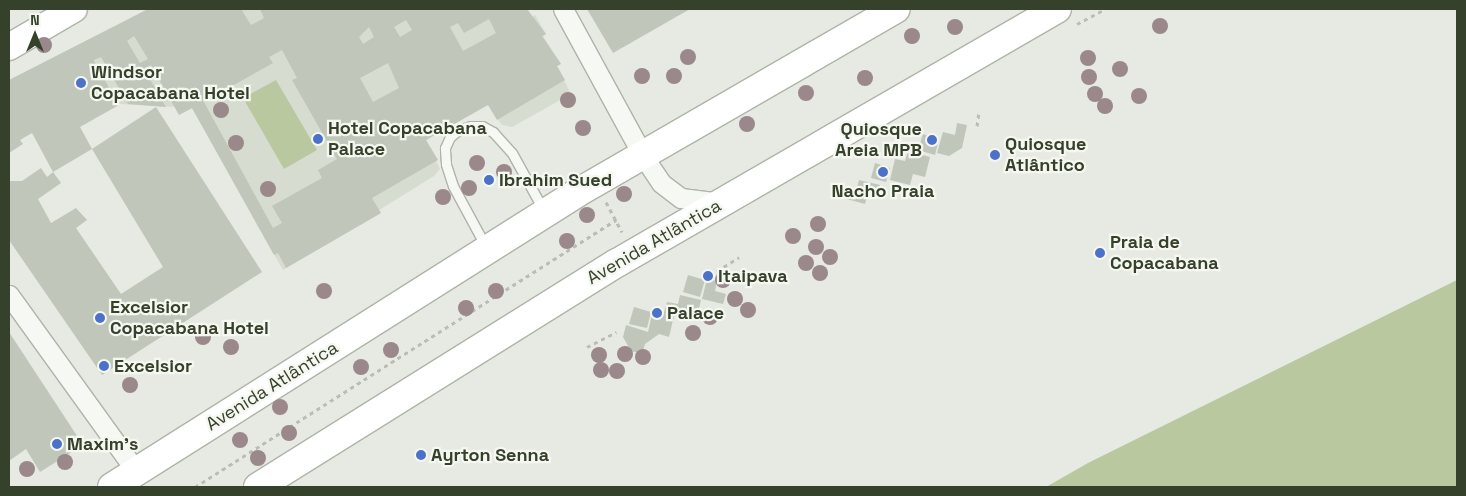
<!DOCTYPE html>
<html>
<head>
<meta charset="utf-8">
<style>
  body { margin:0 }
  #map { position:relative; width:1466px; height:496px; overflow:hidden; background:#e6eae2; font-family:"Space Grotesk",sans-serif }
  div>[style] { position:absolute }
  .built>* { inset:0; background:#d6dcd0 }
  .water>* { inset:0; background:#b9c89e }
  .building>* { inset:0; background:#c0c6b9 }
  .path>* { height:3px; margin-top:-1.5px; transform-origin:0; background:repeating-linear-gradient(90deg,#b9bdb4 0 4px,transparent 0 8px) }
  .roads { filter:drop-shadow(1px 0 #aeb4a7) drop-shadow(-1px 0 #aeb4a7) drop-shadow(0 1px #aeb4a7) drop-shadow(0 -1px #aeb4a7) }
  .lane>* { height:9px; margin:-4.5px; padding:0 4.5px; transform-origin:4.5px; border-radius:4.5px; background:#f6f8f4 }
  .street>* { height:19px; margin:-9.5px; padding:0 9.5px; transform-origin:9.5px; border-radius:9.5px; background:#f6f8f4 }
  .secondary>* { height:26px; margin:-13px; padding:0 13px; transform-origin:13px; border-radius:13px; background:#fff }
  .highway>* { height:28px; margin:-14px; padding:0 14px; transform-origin:14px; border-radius:14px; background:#fff }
  .trees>* { width:16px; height:16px; margin:-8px; border-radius:50%; background:#9a888b }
  .dots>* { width:14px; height:14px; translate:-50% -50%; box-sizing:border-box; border:2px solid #f5f7f1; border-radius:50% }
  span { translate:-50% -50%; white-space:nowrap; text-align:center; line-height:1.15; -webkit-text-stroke:4.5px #f5f7f1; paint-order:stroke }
  .poi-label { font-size:18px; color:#36412b; font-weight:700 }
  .left { translate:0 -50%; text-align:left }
  .right { translate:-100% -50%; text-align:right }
  .street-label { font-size:18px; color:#36412b }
  .frame { position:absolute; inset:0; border:10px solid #36412b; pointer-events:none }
  .north { position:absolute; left:10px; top:10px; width:50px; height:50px; -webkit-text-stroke:4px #f5f7f1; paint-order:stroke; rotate:0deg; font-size:14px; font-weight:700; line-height:20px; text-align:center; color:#36412b }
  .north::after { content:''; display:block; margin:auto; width:18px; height:22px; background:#36412b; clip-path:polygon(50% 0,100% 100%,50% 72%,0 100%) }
</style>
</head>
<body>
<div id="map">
  <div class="built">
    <div style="clip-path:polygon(148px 9px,527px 9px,532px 17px,535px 15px,546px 34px,543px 36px,561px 64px,557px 66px,571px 94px,512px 127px,502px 125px,488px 105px,431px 125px,429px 139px,426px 140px,440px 169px,434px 176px,379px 210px,381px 213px,283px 270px,192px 108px,179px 115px,175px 107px,119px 104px,85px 43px)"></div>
  </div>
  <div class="water">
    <div style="clip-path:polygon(276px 80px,317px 150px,284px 169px,243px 98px)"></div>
    <div style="clip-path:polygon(1457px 280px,1457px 487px,1046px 487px,1088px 463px)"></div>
  </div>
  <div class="building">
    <div style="clip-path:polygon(evenodd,148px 9px,241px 9px,251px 25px,264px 18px,260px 9px,527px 9px,546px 34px,542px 36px,561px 64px,557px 66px,565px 80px,497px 120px,488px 105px,426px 140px,438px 160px,372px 198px,381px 213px,286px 268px,278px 253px,274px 255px,192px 108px,179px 115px,151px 65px,144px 69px,166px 107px,128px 104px,101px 57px,94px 60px,119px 105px,80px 127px,92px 149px,53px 172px,32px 133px,20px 140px,23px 144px,9px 153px,9px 80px,148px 9px,489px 19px,496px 33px,463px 51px,450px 27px,458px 23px,464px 33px,489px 19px,148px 9px,406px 20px,412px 30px,400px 37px,394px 27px,406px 20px,148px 9px,369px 27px,374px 37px,363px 44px,359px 37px,369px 27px,148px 9px,134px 36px,148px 59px,140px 63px,127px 41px,134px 36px,148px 9px,282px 50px,297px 78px,292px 80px,337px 159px,318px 170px,322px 178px,272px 206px,282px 223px,273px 228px,204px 102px,273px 63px,269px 57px,282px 50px,148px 9px,388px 63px,399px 88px,373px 102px,360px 78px,388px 63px)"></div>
    <div style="clip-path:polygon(587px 9px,690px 9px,613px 53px)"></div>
    <div style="clip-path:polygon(156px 107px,262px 272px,102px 375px,9px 240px,9px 181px,22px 181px,41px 168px,47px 177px,53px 172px,61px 183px,38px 199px,51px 223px,76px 208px,87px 220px,76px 228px,121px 294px,163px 267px,92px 149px)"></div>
    <div style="clip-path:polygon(957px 123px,967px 125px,962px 148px,949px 156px,937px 153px,943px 132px,955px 135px)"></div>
    <div style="clip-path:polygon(923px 134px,939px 139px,935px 155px,918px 150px)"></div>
    <div style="clip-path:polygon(908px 151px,930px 157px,925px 177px,913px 174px,910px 185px,890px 180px,895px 159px,905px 161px)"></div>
    <div style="clip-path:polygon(875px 163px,890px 168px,886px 182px,871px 178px)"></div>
    <div style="clip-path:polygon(859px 180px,880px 185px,877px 196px,868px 193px,865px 204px,843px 198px,846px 189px,856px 191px)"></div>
    <div style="clip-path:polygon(688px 275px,705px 280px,700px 297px,683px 292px)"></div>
    <div style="clip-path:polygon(707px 279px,717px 281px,715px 291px,726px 294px,723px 304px,702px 299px)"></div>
    <div style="clip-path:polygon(680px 295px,701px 300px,696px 321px,674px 316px,669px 337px,659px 334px,645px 344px,642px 354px,631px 351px,623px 337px,626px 325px,648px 332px,653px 310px,664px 312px,667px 302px,678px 304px)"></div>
    <div style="clip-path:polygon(634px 307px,651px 312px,647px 328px,629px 324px)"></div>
    <div style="clip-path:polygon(9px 332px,83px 445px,40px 472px,26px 449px,9px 461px)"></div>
  </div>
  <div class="path">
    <div style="left:1077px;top:24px;width:32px;rotate:-28deg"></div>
    <div style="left:977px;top:126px;width:14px;rotate:-82deg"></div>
    <div style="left:606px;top:202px;width:34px;rotate:62deg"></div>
    <div style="left:717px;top:271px;width:26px;rotate:-32deg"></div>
    <div style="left:587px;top:347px;width:33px;rotate:-27deg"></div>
    <div style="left:195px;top:487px;width:499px;rotate:-32.4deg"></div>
  </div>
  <div class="roads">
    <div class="lane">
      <div style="left:486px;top:247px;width:69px;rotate:-118.4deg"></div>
      <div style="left:453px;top:186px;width:23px;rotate:-108deg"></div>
      <div style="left:446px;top:164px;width:16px;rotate:-94deg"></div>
      <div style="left:445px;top:148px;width:12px;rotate:-66deg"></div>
      <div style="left:450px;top:137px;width:11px;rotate:-41deg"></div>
      <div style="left:458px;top:130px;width:14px;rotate:-17deg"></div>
      <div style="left:471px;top:126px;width:11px"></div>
      <div style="left:482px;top:126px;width:13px;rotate:29deg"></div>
      <div style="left:493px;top:132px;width:28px;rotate:48deg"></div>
      <div style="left:512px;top:153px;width:66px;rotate:61.1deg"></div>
    </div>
    <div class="street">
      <div style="left:563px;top:9px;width:167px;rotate:61.4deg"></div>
      <div style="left:643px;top:156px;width:32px;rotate:56deg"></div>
      <div style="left:661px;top:183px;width:25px;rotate:37deg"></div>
      <div style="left:681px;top:198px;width:39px;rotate:7deg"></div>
      <div style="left:9px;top:295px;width:217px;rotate:54.2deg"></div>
    </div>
    <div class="secondary">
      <div style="left:9px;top:47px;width:75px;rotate:-30.3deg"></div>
    </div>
    <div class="highway">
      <div style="left:112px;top:487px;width:550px;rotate:-32.3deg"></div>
      <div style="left:577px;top:193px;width:368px;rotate:-30deg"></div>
      <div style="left:258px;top:487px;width:423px;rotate:-32deg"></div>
      <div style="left:617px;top:263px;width:508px;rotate:-30deg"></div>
    </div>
  </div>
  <div class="trees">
    <div style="left:1160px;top:26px"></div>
    <div style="left:955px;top:27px"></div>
    <div style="left:912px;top:36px"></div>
    <div style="left:44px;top:45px"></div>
    <div style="left:688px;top:57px"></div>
    <div style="left:1088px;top:58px"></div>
    <div style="left:1120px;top:69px"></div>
    <div style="left:642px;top:76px"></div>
    <div style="left:674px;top:76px"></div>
    <div style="left:1089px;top:77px"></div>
    <div style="left:865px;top:78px"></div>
    <div style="left:806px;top:93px"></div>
    <div style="left:1095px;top:94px"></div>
    <div style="left:1139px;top:96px"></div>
    <div style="left:568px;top:100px"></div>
    <div style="left:1105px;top:106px"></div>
    <div style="left:221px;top:110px"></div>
    <div style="left:747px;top:124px"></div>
    <div style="left:583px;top:128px"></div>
    <div style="left:236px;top:143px"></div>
    <div style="left:477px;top:163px"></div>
    <div style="left:504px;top:172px"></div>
    <div style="left:469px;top:188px"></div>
    <div style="left:268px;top:189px"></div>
    <div style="left:624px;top:194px"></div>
    <div style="left:443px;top:197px"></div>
    <div style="left:587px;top:215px"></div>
    <div style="left:818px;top:224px"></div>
    <div style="left:793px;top:236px"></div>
    <div style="left:567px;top:241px"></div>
    <div style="left:816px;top:247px"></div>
    <div style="left:830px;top:257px"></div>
    <div style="left:806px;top:263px"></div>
    <div style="left:820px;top:273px"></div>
    <div style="left:723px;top:280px"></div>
    <div style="left:324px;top:291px"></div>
    <div style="left:496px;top:291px"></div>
    <div style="left:735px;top:299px"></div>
    <div style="left:466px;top:308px"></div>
    <div style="left:748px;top:310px"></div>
    <div style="left:710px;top:317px"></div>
    <div style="left:693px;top:333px"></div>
    <div style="left:203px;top:337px"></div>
    <div style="left:231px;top:347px"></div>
    <div style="left:391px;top:350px"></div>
    <div style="left:625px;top:354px"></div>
    <div style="left:599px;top:355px"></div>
    <div style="left:643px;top:357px"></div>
    <div style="left:361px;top:367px"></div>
    <div style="left:601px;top:370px"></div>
    <div style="left:617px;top:371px"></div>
    <div style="left:130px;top:385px"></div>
    <div style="left:280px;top:407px"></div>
    <div style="left:289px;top:433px"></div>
    <div style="left:240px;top:440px"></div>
    <div style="left:258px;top:458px"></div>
    <div style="left:65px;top:462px"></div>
    <div style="left:27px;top:469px"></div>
  </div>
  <div class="dots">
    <div style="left:81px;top:83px;background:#4c71c9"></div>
    <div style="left:318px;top:139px;background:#4c71c9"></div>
    <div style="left:932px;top:140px;background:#4c71c9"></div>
    <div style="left:995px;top:155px;background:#4c71c9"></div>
    <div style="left:883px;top:172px;background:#4c71c9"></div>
    <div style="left:489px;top:180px;background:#4c71c9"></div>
    <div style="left:1100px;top:253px;background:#4c71c9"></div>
    <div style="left:708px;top:276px;background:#4c71c9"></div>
    <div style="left:657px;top:313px;background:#4c71c9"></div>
    <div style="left:100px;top:318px;background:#4c71c9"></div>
    <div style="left:104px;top:366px;background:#4c71c9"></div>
    <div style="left:57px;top:444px;background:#4c71c9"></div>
    <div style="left:421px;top:455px;background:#4c71c9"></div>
  </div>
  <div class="poi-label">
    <span class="left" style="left:91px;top:83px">Windsor<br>Copacabana Hotel</span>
    <span class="left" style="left:328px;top:139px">Hotel Copacabana<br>Palace</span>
    <span class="right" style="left:922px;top:140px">Quiosque<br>Areia MPB</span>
    <span class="left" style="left:1005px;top:155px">Quiosque<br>Atlântico</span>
    <span class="left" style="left:499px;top:180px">Ibrahim Sued</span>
    <span style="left:883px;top:191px">Nacho Praia</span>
    <span class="left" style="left:1110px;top:253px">Praia de<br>Copacabana</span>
    <span class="left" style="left:718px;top:276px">Itaipava</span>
    <span class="left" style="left:110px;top:318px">Excelsior<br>Copacabana Hotel</span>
    <span class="left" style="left:667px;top:313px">Palace</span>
    <span class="left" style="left:114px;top:366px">Excelsior</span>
    <span class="left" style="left:67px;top:444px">Maxim's</span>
    <span class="left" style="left:431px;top:455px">Ayrton Senna</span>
  </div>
  <div class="street-label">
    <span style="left:654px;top:242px;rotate:-30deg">Avenida Atlântica</span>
    <span style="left:272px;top:386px;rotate:-32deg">Avenida Atlântica</span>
  </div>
  <div class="frame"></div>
  <div class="north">N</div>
</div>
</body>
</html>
